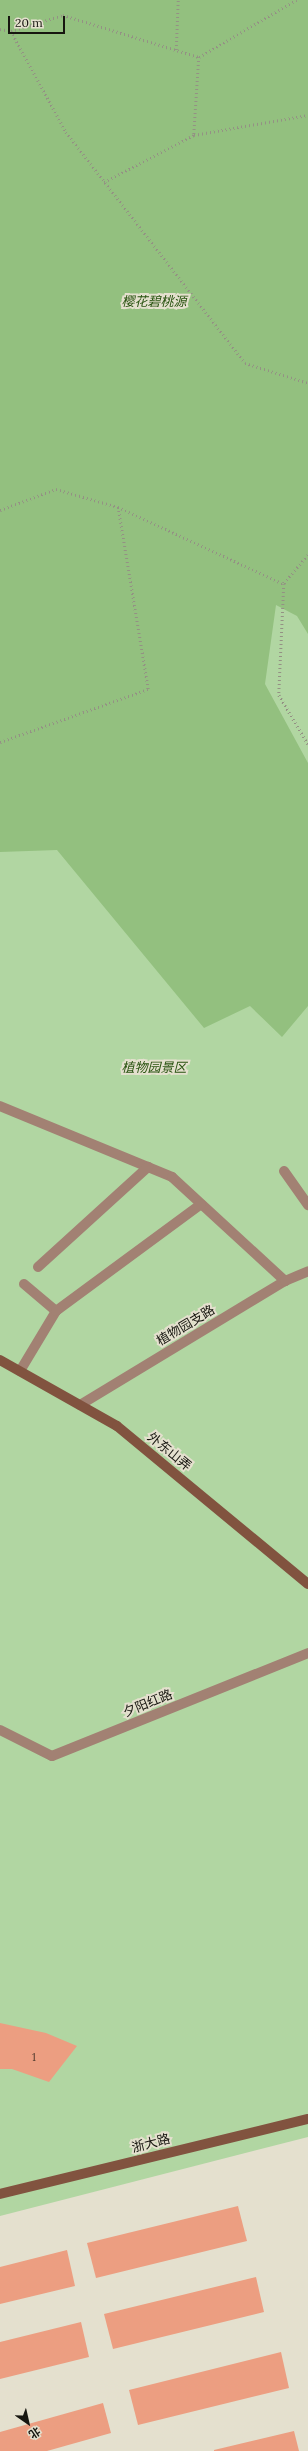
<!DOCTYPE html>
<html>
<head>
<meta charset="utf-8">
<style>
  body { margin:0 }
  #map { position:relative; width:308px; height:2451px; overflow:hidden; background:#e4e0ce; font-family:Lora,"Noto Sans SC",serif }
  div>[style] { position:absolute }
  .green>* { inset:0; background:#b1d6a2 }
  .forest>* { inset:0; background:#93c07f }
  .building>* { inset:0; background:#ec9e81 }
  .path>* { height:2.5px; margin-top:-1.25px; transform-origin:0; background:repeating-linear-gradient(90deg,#949184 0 1px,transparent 0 4px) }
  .lane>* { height:10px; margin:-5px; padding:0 5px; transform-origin:5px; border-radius:5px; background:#a28173 }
  .street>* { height:10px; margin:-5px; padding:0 5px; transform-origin:5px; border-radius:5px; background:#a28173 }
  .secondary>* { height:10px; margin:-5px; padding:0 5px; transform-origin:5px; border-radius:5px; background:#81533f }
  span { translate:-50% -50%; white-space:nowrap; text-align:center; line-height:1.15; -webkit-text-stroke:4px #e4e0ce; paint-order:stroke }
  .number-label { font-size:11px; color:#4c382c }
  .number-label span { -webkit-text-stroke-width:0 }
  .park-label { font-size:13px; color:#27520f; font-style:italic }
  .street-label { font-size:13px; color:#171610 }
  .north { position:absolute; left:8px; top:2403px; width:40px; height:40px; -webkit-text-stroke:3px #e4e0ce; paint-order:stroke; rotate:146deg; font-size:11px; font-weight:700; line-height:16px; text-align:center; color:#171610 }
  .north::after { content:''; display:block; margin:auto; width:14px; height:18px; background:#171610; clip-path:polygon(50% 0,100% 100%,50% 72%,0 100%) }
  .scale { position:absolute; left:8px; top:16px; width:57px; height:18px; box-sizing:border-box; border:2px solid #171610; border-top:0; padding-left:5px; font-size:12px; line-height:14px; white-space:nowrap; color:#171610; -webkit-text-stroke:3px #e4e0ce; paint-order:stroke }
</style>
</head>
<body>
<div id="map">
  <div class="green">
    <div style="clip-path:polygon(0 0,308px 0,308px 2137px,0 2216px)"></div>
  </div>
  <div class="forest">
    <div style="clip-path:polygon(0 0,308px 0,308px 634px,297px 616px,276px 605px,265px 684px,308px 763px,308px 1006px,282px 1037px,250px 1006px,204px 1028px,57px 850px,0 852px)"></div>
  </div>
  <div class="building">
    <div style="clip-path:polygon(0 2023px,46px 2033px,77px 2046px,49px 2082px,12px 2069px,0 2069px)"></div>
    <div style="clip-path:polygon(238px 2206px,247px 2241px,96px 2278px,87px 2243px)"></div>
    <div style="clip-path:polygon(67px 2250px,75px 2286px,0 2304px,0 2267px)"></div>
    <div style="clip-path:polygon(256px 2277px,264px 2312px,113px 2349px,104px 2314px)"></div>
    <div style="clip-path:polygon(81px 2322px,89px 2357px,0 2379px,0 2342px)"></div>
    <div style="clip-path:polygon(281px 2352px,289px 2388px,138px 2425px,129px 2390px)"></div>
    <div style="clip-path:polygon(103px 2403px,111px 2433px,47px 2451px,0 2451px,0 2432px)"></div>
    <div style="clip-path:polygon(294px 2431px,299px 2451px,214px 2451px,214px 2450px)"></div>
  </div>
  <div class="path">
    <div style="left:0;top:29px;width:11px;rotate:10deg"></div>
    <div style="left:11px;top:31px;width:115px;rotate:61.4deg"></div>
    <div style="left:66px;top:132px;width:292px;rotate:52.2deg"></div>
    <div style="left:245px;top:363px;width:66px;rotate:17.6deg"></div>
    <div style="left:11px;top:31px;width:54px;rotate:-17.1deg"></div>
    <div style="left:63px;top:15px;width:142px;rotate:17.2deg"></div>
    <div style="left:199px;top:57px;width:113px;rotate:-30.4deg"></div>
    <div style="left:176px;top:50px;width:50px;rotate:-87.7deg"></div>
    <div style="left:199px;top:57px;width:78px;rotate:93.7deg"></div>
    <div style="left:194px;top:135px;width:116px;rotate:-10deg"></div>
    <div style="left:104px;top:182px;width:102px;rotate:-27.6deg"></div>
    <div style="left:0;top:510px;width:60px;rotate:-20.6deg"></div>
    <div style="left:56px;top:489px;width:65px;rotate:16.2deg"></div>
    <div style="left:118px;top:507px;width:183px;rotate:24.9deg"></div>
    <div style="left:308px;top:555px;width:38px;rotate:130deg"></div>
    <div style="left:284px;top:584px;width:111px;rotate:92.6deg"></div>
    <div style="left:279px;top:695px;width:57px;rotate:59.4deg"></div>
    <div style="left:0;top:742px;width:157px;rotate:-19.7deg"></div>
    <div style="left:148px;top:689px;width:184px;rotate:-99.4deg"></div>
  </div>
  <div class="lane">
    <div style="left:0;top:1730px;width:58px;rotate:26.6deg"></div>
    <div style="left:52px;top:1756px;width:276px;rotate:-21.9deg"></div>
  </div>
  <div class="street">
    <div style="left:0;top:1106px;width:186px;rotate:22.4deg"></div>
    <div style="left:172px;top:1177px;width:154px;rotate:42.6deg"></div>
    <div style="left:284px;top:1171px;width:42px;rotate:54.8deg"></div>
    <div style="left:38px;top:1267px;width:149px;rotate:-42.3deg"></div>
    <div style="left:24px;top:1284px;width:42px;rotate:40.2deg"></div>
    <div style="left:20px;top:1371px;width:70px;rotate:-59deg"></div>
    <div style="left:56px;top:1311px;width:180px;rotate:-36.4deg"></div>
    <div style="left:80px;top:1405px;width:240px;rotate:-31.2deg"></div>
    <div style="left:285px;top:1281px;width:25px;rotate:-23deg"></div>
  </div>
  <div class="secondary">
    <div style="left:0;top:1360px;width:134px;rotate:29.4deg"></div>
    <div style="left:117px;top:1426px;width:248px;rotate:39.6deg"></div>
    <div style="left:0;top:2194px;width:317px;rotate:-13.7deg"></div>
  </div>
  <div class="number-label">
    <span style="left:34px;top:2057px">1</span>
  </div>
  <div class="park-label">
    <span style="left:154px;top:302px">樱花碧桃源</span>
    <span style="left:154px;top:1068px">植物园景区</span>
  </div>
  <div class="street-label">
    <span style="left:186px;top:1326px;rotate:-31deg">植物园支路</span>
    <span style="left:169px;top:1452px;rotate:39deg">外东山弄</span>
    <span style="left:148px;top:1704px;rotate:-22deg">夕阳红路</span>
    <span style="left:151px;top:2144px;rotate:-14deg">浙大路</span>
  </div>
  <div class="north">北</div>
  <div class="scale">20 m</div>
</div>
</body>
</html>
